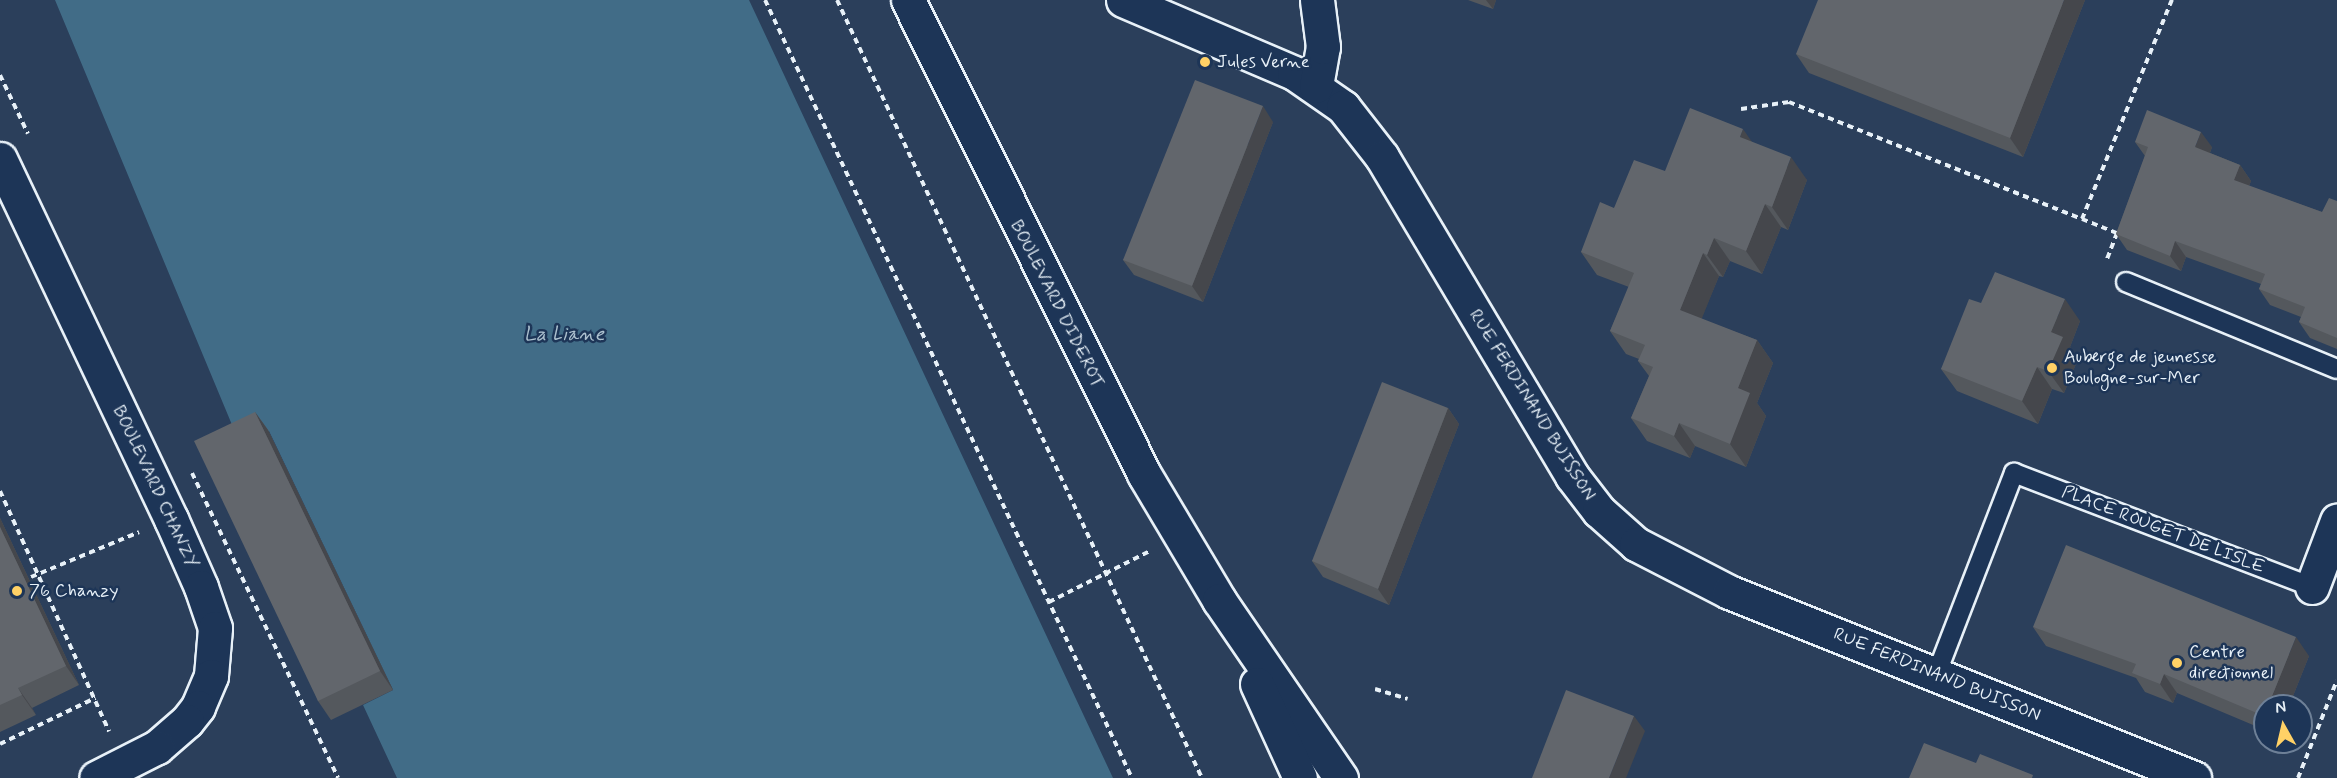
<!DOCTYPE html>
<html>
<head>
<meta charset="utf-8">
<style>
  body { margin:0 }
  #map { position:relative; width:2337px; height:778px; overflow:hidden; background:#2b3f5b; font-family:Mynerve,sans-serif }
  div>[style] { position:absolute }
  .water>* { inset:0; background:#416c87 }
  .path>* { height:4px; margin-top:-2px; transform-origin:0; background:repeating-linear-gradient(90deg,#e8f1f8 0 6px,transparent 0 10.5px) }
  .roads { filter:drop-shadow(2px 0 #e8f1f8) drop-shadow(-2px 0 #e8f1f8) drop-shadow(0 2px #e8f1f8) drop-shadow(0 -2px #e8f1f8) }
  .service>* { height:18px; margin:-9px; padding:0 9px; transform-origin:9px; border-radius:9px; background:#1d3557 }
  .minor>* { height:33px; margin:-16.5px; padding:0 16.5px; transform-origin:16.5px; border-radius:16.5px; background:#1d3557 }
  .tertiary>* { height:33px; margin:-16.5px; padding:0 16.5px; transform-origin:16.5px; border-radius:16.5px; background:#1d3557 }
  .wall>* { inset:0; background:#54585d }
  .shaded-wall>* { inset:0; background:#45474c }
  .building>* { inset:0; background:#62666c }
  .dots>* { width:16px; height:16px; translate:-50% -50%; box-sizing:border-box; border:3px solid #1d3557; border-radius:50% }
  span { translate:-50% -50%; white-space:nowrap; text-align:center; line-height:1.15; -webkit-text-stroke:5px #1d3557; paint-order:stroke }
  .poi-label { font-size:18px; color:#e8f1f8 }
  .left { translate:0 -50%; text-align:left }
  .street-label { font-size:18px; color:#e8f1f8 }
  .water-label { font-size:20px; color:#aec2d0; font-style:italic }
  .north { position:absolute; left:2253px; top:694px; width:60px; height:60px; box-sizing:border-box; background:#1d3557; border:2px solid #6e8097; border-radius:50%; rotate:352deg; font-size:16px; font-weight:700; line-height:24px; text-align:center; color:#e8f1f8 }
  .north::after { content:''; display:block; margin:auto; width:21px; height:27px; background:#ffd166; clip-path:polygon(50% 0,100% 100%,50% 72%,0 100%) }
</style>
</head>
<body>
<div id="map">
  <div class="water">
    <div style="clip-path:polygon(55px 0,749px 0,1113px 778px,397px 778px,363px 705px,393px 690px,269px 431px,240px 444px)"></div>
  </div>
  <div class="path">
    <div style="left:765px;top:0;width:860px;rotate:64.75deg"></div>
    <div style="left:837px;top:0;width:859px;rotate:64.87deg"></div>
    <div style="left:0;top:75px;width:65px;rotate:64.6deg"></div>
    <div style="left:1741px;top:109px;width:49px;rotate:-8.3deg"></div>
    <div style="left:1789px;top:102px;width:315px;rotate:21.8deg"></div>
    <div style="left:2082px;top:219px;width:237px;rotate:-67.7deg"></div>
    <div style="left:2082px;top:219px;width:38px;rotate:22deg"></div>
    <div style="left:2117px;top:233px;width:31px;rotate:111deg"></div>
    <div style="left:192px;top:473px;width:338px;rotate:64.4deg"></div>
    <div style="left:0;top:491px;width:264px;rotate:65.6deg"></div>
    <div style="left:31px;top:577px;width:117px;rotate:-22.6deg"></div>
    <div style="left:1049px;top:602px;width:113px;rotate:-26.8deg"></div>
    <div style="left:1375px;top:689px;width:34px;rotate:17deg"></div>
    <div style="left:0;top:744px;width:106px;rotate:-25.8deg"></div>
    <div style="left:2298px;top:778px;width:105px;rotate:-68.3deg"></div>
  </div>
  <div class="roads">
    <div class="service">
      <div style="left:2126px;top:282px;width:228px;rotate:22.4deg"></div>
      <div style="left:1936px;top:675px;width:217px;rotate:-68.9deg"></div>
      <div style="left:2014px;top:473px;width:319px;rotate:20.9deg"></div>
    </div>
    <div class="minor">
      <div style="left:1123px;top:0;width:186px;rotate:23.1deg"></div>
      <div style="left:1294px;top:73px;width:60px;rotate:34.8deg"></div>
      <div style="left:1343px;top:107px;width:63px;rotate:52deg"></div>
      <div style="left:1382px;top:157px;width:371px;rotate:59.2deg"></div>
      <div style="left:1572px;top:476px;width:44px;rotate:52.4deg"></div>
      <div style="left:1599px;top:511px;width:50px;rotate:41.7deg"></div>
      <div style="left:1636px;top:544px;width:105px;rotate:27.3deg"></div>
      <div style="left:1729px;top:592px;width:501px;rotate:21.8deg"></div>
      <div style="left:1316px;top:86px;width:40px;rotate:-80deg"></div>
      <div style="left:1323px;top:47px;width:47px;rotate:-97.3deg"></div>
      <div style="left:2312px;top:587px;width:71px;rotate:-69.3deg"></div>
    </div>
    <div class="tertiary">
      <div style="left:908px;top:0;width:530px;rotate:63.53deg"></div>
      <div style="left:1144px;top:474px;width:147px;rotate:59.2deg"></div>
      <div style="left:1219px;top:600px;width:216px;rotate:55.6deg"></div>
      <div style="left:0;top:159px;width:399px;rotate:64.6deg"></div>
      <div style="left:171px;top:519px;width:74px;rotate:66.2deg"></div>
      <div style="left:201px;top:587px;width:43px;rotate:71.1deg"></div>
      <div style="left:215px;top:628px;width:48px;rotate:94.8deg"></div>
      <div style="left:211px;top:676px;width:34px;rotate:113deg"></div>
      <div style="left:198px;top:707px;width:18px;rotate:128deg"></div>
      <div style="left:187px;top:721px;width:40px;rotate:139deg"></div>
      <div style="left:157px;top:747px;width:68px;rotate:153.1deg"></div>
      <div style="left:1257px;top:684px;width:103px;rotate:65.4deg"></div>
    </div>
  </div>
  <div class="wall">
    <div style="clip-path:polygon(1468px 0,1496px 0,1493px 9px)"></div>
    <div style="clip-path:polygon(2085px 0,2023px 157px,1809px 73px,1796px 54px)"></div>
    <div style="clip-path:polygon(1273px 122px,1203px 302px,1134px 275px,1123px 260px)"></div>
    <div style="clip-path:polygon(1751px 142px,1807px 180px,1788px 230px,1781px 227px,1762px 274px,1730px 261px,1723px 277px,1719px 276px,1701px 319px,1757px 340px,1773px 363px,1757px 403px,1766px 416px,1746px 467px,1695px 446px,1690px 458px,1647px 441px,1631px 418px,1649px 376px,1638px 361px,1639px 359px,1626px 354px,1610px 331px,1629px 287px,1597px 275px,1581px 252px,1614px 208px,1665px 171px)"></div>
    <div style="clip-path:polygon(2135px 142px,2212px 147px,2210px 153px,2240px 165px,2251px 181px,2249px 186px,2322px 212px,2337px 201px,2337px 349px,2310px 338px,2299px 322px,2301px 317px,2270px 305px,2259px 289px,2261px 284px,2186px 257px,2181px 271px,2127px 250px,2116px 234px,2145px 156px)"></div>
    <div style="clip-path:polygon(1981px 303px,2080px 321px,2070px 347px,2078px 359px,2064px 393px,2052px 389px,2038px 424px,1957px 391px,1941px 369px)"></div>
    <div style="clip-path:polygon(1448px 408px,1459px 424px,1389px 605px,1323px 577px,1312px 561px)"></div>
    <div style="clip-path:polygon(255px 412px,268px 430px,393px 690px,331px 720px,318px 701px)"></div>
    <div style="clip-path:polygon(0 518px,79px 685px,32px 708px,36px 715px,0 732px)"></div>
    <div style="clip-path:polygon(2033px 627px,2309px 656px,2289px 706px,2265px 706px,2265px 730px,2177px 693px,2173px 703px,2145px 692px,2136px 678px,2046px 646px)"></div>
  </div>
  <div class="shaded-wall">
    <div style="clip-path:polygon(1486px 0,1496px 0,1493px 9px)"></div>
    <div style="clip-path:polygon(2064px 0,2085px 0,2023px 157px,2010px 138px)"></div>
    <div style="clip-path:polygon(1263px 106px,1273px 122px,1203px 302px,1192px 286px)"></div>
    <div style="clip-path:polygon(1743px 129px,1759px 152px,1740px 137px)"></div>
    <div style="clip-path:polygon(2201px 132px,2212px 147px,2206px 163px,2195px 147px)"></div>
    <div style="clip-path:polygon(1791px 157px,1807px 180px,1788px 230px,1772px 207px)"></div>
    <div style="clip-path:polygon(2240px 165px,2251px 181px,2245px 196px,2234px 180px)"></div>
    <div style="clip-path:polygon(1765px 204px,1781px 227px,1762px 274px,1746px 251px)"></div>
    <div style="clip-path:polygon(1714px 238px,1730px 261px,1723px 277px,1707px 255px)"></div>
    <div style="clip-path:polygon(2175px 241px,2186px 257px,2181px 271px,2170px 256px)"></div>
    <div style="clip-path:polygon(1703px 253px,1719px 276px,1696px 333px,1680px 310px)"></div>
    <div style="clip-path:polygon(2065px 299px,2080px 321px,2070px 347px,2078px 359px,2064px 393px,2048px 371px,2051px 332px)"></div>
    <div style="clip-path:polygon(1757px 340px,1773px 363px,1757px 403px,1766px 416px,1746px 467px,1730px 444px,1738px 388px)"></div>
    <div style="clip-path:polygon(2037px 367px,2052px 389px,2038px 424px,2022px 401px)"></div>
    <div style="clip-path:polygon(1448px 408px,1459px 424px,1389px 605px,1378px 589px)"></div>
    <div style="clip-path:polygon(255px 412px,268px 430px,393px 690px,380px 671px)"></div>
    <div style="clip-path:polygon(1679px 423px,1695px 446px,1690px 458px,1674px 436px)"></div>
    <div style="clip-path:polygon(0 518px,79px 685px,66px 666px,0 527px)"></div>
    <div style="clip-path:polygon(2296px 637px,2309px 656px,2289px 706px,2268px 706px)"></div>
    <div style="clip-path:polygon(2164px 674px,2177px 693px,2173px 703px,2160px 684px)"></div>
    <div style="clip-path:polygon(18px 688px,32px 708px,36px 715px,22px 695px)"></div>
    <div style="clip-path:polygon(1634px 716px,1645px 731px,1626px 778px,1609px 778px)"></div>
  </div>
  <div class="building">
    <div style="clip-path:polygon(1818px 0,2064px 0,2010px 138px,1796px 54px)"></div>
    <div style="clip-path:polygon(1195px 80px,1263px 106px,1192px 286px,1123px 260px)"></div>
    <div style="clip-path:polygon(1690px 108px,1743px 129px,1740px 137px,1791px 157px,1772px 207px,1765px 204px,1746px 251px,1714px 238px,1707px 255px,1703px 253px,1680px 310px,1757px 340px,1738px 388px,1750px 393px,1730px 444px,1679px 423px,1674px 436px,1631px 418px,1653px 367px,1638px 361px,1645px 345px,1610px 331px,1634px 273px,1581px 252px,1600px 202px,1614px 208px,1634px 160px,1665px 171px)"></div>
    <div style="clip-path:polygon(2147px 110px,2201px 132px,2195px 147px,2240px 165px,2234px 180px,2322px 212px,2329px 198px,2337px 201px,2337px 338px,2299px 322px,2305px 307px,2259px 289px,2265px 274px,2175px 241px,2170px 256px,2116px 234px,2148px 147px,2135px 142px)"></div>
    <div style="clip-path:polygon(1995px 272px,2065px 299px,2051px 332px,2063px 337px,2048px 371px,2037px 367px,2022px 401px,1941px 369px,1969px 299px,1981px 303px)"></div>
    <div style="clip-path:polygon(1382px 382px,1448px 408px,1378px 589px,1312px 561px)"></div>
    <div style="clip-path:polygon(255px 412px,380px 671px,318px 701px,194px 441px)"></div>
    <div style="clip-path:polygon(0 527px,66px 666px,18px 688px,22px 695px,0 705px)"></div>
    <div style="clip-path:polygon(2066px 545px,2296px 637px,2268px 706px,2265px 706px,2264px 716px,2164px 674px,2160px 684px,2132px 673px,2136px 664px,2033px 627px)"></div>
    <div style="clip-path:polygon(1566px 690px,1634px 716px,1609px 778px,1532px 778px)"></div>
    <div style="clip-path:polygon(1924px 743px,1976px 763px,1980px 754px,2033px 775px,2032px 778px,1909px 778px)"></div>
  </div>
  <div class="dots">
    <div style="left:1205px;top:62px;background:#ffd166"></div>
    <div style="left:2052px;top:368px;background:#ffd166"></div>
    <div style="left:17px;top:591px;background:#ffd166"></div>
    <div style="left:2177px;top:663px;background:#ffd166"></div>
  </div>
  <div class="poi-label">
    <span class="left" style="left:1217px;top:62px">Jules Verne</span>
    <span class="left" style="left:2064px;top:368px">Auberge de jeunesse<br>Boulogne-sur-Mer</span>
    <span class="left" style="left:29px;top:591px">76 Chanzy</span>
    <span class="left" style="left:2189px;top:663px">Centre<br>directionnel</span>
  </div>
  <div class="street-label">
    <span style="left:1057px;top:304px;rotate:63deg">BOULEVARD DIDEROT</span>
    <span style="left:1532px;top:405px;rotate:58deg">RUE FERDINAND BUISSON</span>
    <span style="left:155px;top:487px;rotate:65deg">BOULEVARD CHANZY</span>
    <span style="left:2163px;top:530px;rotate:21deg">PLACE ROUGET DE LISLE</span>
    <span style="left:1937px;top:675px;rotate:22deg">RUE FERDINAND BUISSON</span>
  </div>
  <div class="water-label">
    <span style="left:564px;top:334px">La Liane</span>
  </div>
  <div class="north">N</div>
</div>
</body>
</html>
